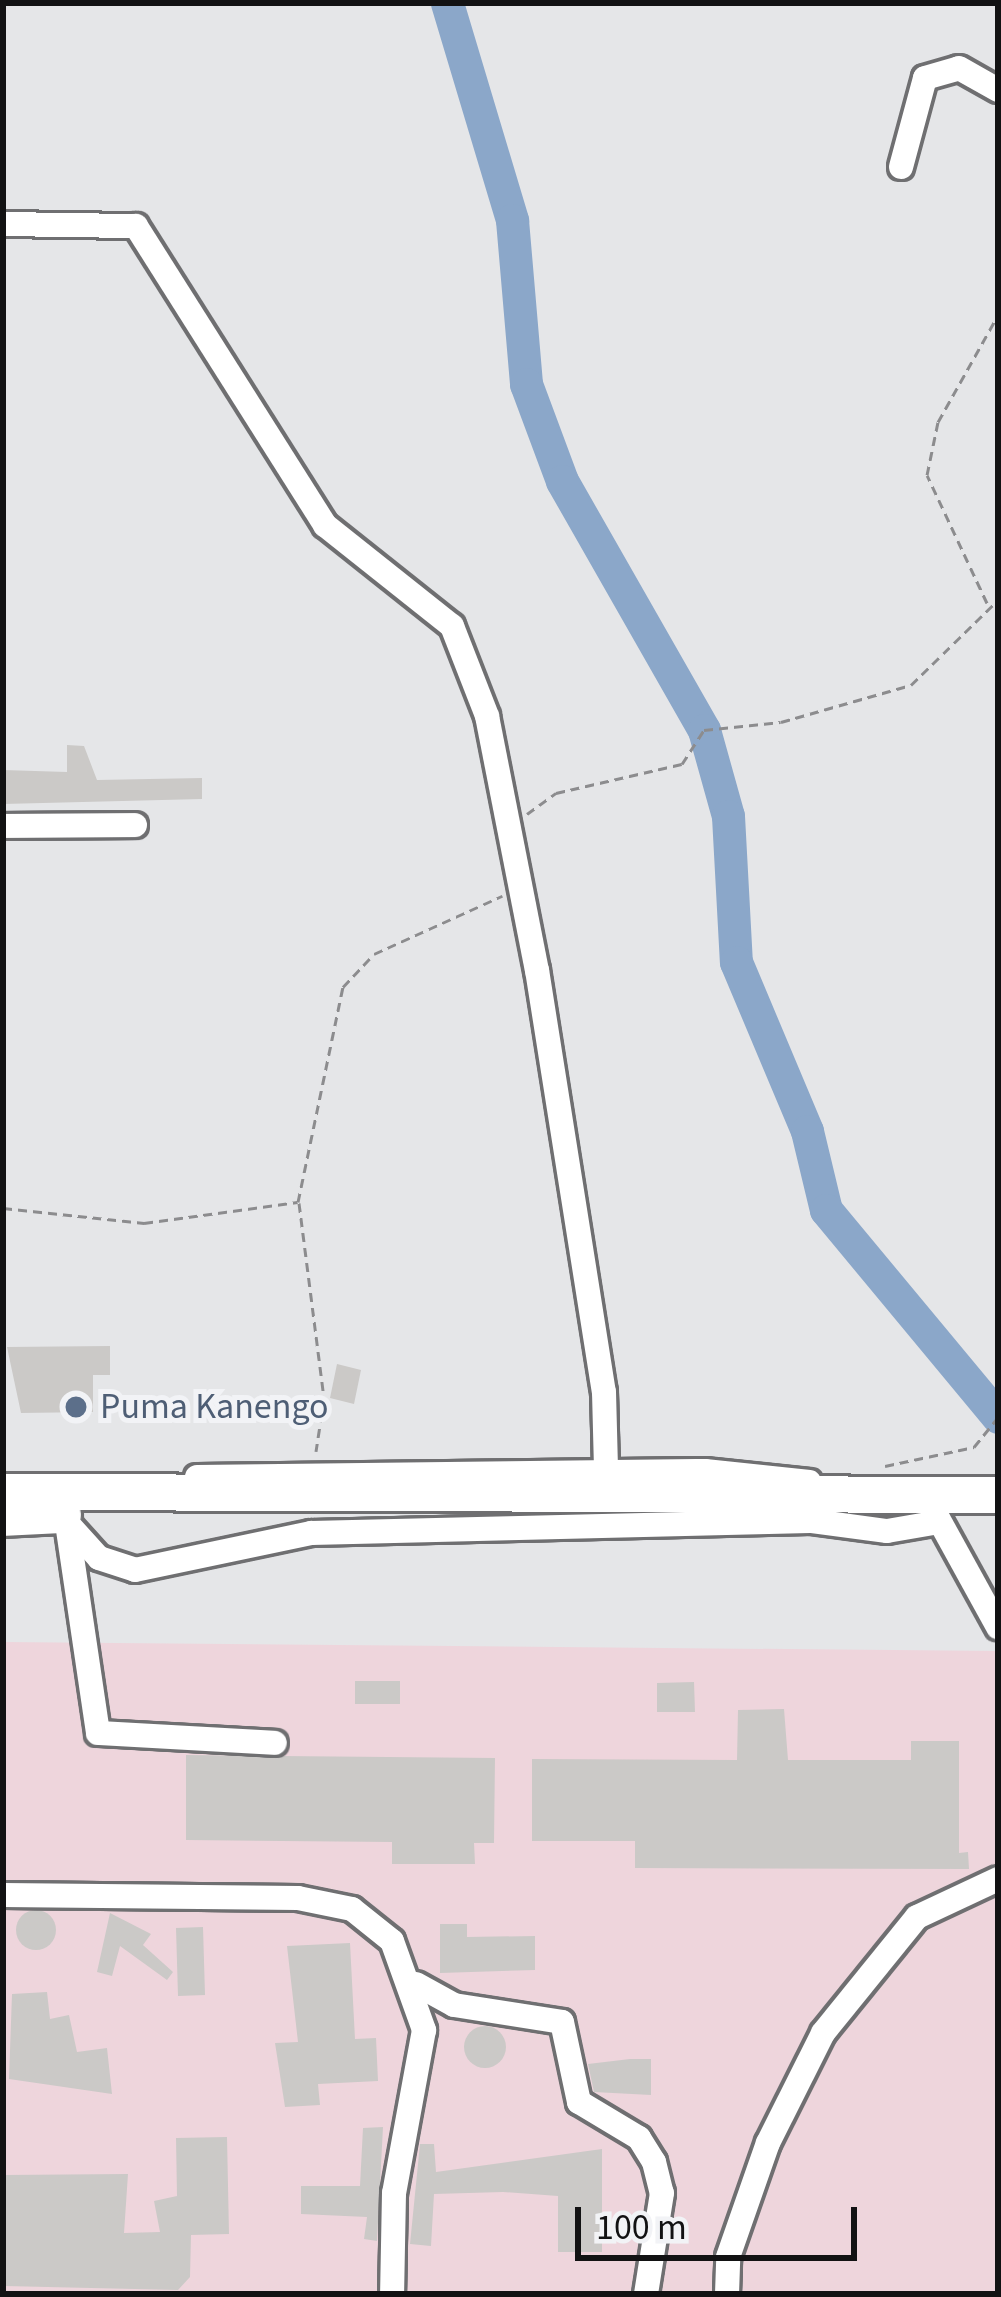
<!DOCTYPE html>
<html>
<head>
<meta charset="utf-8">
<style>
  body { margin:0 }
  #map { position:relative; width:1001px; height:2297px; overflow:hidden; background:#e5e6e8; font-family:"Source Sans 3",sans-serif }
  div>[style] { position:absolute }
  .industrial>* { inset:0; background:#eed5dc }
  .river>* { height:33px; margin:-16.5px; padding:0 16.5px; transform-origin:16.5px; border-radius:16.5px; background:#8ba7c9 }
  .building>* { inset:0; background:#cbc9c7 }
  .round { border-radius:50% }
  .path>* { height:3px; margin-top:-1.5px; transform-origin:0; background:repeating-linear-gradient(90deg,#8c8c8e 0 9px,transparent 0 15px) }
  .roads { filter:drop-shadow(3px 0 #6f6f71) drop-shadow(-3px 0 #6f6f71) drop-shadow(0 3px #6f6f71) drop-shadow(0 -3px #6f6f71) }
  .minor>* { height:24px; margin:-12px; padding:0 12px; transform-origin:12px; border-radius:12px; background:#fff }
  .highway>* { height:36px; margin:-18px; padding:0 18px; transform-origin:18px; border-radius:18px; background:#fff }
  .dots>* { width:33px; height:33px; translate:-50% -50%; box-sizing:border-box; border:6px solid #f2f3f6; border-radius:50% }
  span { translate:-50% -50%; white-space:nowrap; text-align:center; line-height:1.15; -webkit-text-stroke:10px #f2f3f6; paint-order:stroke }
  .service-label { font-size:36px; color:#4e5e75 }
  .left { translate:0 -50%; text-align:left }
  .frame { position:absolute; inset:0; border:6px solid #121213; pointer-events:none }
  .scale { position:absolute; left:575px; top:2207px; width:282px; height:54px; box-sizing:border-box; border:6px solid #121213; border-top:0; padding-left:15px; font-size:36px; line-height:42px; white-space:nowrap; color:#121213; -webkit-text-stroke:9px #f2f3f6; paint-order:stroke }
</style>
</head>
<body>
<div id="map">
  <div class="industrial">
    <div style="clip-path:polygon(3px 1642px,998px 1651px,998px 2294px,3px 2294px)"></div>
  </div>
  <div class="river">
    <div style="left:447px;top:3px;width:227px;rotate:73.3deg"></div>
    <div style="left:512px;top:220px;width:165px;rotate:85.1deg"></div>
    <div style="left:526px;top:384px;width:103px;rotate:69.6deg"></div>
    <div style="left:562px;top:481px;width:287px;rotate:60.3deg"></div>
    <div style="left:704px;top:730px;width:89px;rotate:74.4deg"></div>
    <div style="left:728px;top:816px;width:146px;rotate:86.9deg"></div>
    <div style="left:736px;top:962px;width:183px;rotate:67.2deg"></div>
    <div style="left:807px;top:1131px;width:81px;rotate:76.5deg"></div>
    <div style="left:826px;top:1210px;width:269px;rotate:50.3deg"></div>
  </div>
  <div class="building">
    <div style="clip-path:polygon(67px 745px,84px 746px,97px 780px,202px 778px,202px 799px,3px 804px,3px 770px,67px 772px)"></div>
    <div style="clip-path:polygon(110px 1346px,110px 1375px,93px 1375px,93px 1412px,21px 1413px,7px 1347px)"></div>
    <div style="clip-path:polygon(337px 1364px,361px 1370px,354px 1404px,330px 1398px)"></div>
    <div style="clip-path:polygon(355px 1681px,400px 1681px,400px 1704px,355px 1704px)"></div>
    <div style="clip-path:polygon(694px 1682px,695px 1712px,657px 1712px,657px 1683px)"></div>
    <div style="clip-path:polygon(784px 1709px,788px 1760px,911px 1760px,911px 1741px,959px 1741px,959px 1853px,968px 1852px,969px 1869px,635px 1868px,635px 1841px,532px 1841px,532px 1759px,737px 1760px,738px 1710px)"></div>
    <div style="clip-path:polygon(186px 1755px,495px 1758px,494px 1843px,474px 1843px,475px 1864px,392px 1864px,392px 1842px,186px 1840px)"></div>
    <div class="round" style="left:16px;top:1910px;width:40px;height:40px"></div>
    <div style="clip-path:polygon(110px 1913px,151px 1934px,143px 1945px,173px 1972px,167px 1980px,120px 1946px,112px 1976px,97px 1972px)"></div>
    <div style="clip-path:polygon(440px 1924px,467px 1924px,467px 1937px,535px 1936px,535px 1970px,440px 1973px)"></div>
    <div style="clip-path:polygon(203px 1927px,205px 1995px,178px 1996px,176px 1928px)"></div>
    <div style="clip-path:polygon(350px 1943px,355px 2039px,376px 2038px,378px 2081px,318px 2084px,320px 2105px,285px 2107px,275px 2043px,298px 2042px,287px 1946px)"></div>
    <div style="clip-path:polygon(47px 1992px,50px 2019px,69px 2015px,77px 2052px,107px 2048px,112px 2094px,9px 2079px,12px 1994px)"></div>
    <div class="round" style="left:464px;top:2026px;width:42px;height:42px"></div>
    <div style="clip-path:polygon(630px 2059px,651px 2059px,651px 2095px,594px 2092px,588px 2064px)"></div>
    <div style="clip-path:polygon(383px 2127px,377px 2241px,364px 2239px,367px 2217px,301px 2214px,301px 2186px,360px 2186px,363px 2128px)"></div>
    <div style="clip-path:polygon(227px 2137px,229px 2234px,191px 2235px,190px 2277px,178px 2290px,4px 2286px,3px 2175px,128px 2174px,124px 2233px,160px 2232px,154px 2201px,177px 2196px,176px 2138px)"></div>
    <div style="clip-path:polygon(420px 2144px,434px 2144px,436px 2172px,602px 2149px,602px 2252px,558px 2252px,558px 2196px,503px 2192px,434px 2194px,431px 2246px,410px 2244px)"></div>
  </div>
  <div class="path">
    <div style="left:987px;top:603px;width:141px;rotate:-115.1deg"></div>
    <div style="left:927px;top:475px;width:54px;rotate:-78.3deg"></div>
    <div style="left:938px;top:422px;width:123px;rotate:-60.7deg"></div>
    <div style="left:527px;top:814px;width:36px;rotate:-36deg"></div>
    <div style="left:556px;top:793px;width:129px;rotate:-13deg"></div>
    <div style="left:682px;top:764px;width:40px;rotate:-57.1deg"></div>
    <div style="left:704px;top:730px;width:77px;rotate:-5.9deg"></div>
    <div style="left:781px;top:722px;width:135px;rotate:-15.9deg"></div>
    <div style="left:911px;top:685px;width:122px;rotate:-44.3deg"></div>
    <div style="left:299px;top:1203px;width:198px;rotate:82.7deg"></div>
    <div style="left:324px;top:1399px;width:53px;rotate:98.7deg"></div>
    <div style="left:3px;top:1208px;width:142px;rotate:6.1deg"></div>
    <div style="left:144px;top:1223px;width:155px;rotate:-7.8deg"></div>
    <div style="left:298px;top:1202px;width:220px;rotate:-78.2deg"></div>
    <div style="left:343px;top:987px;width:45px;rotate:-46.8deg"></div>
    <div style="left:374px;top:954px;width:141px;rotate:-24.4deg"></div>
    <div style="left:885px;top:1466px;width:91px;rotate:-12.1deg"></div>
    <div style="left:974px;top:1447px;width:38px;rotate:-51deg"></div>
  </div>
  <div class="roads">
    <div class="minor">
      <div style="left:901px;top:167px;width:92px;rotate:-74.9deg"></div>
      <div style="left:925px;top:78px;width:35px;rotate:-16deg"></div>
      <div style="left:959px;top:68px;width:45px;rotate:29.4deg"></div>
      <div style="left:3px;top:224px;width:133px;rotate:0.9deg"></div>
      <div style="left:136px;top:226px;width:354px;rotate:57.7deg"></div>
      <div style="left:325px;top:525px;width:162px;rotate:38.5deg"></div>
      <div style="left:452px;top:626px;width:97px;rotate:68.7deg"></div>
      <div style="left:487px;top:716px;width:259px;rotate:78.9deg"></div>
      <div style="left:537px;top:970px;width:427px;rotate:81deg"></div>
      <div style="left:604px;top:1392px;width:79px;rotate:88.5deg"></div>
      <div style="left:3px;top:826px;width:132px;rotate:-0.4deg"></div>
      <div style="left:197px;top:1477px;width:508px;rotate:-0.68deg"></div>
      <div style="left:705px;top:1471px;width:105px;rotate:6deg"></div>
      <div style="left:933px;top:1509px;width:135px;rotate:61.2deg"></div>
      <div style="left:60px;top:1515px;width:58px;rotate:47.8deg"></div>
      <div style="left:99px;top:1558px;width:38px;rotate:18deg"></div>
      <div style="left:135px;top:1570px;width:180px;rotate:-11.9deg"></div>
      <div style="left:311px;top:1533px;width:501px;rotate:-1.37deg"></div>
      <div style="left:812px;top:1521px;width:76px;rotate:7.6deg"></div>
      <div style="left:887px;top:1531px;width:53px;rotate:-9.8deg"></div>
      <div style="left:67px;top:1523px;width:212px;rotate:81.6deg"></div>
      <div style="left:98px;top:1733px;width:177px;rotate:3.2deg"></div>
      <div style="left:3px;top:1895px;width:295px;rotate:0.6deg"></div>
      <div style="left:298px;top:1898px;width:55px;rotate:11.5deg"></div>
      <div style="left:352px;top:1909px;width:51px;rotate:38.7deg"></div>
      <div style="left:392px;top:1941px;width:95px;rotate:70.2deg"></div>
      <div style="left:424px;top:2030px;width:166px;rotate:100.4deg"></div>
      <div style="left:394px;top:2193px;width:101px;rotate:91.1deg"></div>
      <div style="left:416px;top:1984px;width:43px;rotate:28.9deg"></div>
      <div style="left:454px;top:2005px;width:109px;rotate:8.9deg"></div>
      <div style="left:562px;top:2022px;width:82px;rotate:78deg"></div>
      <div style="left:579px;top:2102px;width:70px;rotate:31deg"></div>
      <div style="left:639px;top:2138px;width:28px;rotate:58deg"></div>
      <div style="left:654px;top:2162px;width:32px;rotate:76deg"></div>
      <div style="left:662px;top:2193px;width:102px;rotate:99deg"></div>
      <div style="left:727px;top:2294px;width:37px;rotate:-88deg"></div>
      <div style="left:728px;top:2257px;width:121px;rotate:-70.7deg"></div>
      <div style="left:768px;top:2143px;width:123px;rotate:-63.4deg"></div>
      <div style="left:823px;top:2033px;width:149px;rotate:-51deg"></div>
      <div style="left:917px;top:1917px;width:89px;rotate:-25.1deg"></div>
    </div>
    <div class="highway">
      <div style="left:3px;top:1492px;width:995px;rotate:0.17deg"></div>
      <div style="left:3px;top:1518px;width:60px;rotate:-2.9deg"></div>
    </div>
  </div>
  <div class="dots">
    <div style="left:76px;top:1407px;background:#5c6f8a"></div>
  </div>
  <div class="service-label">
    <span class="left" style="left:100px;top:1407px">Puma Kanengo</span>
  </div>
  <div class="frame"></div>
  <div class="scale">100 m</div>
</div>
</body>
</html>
